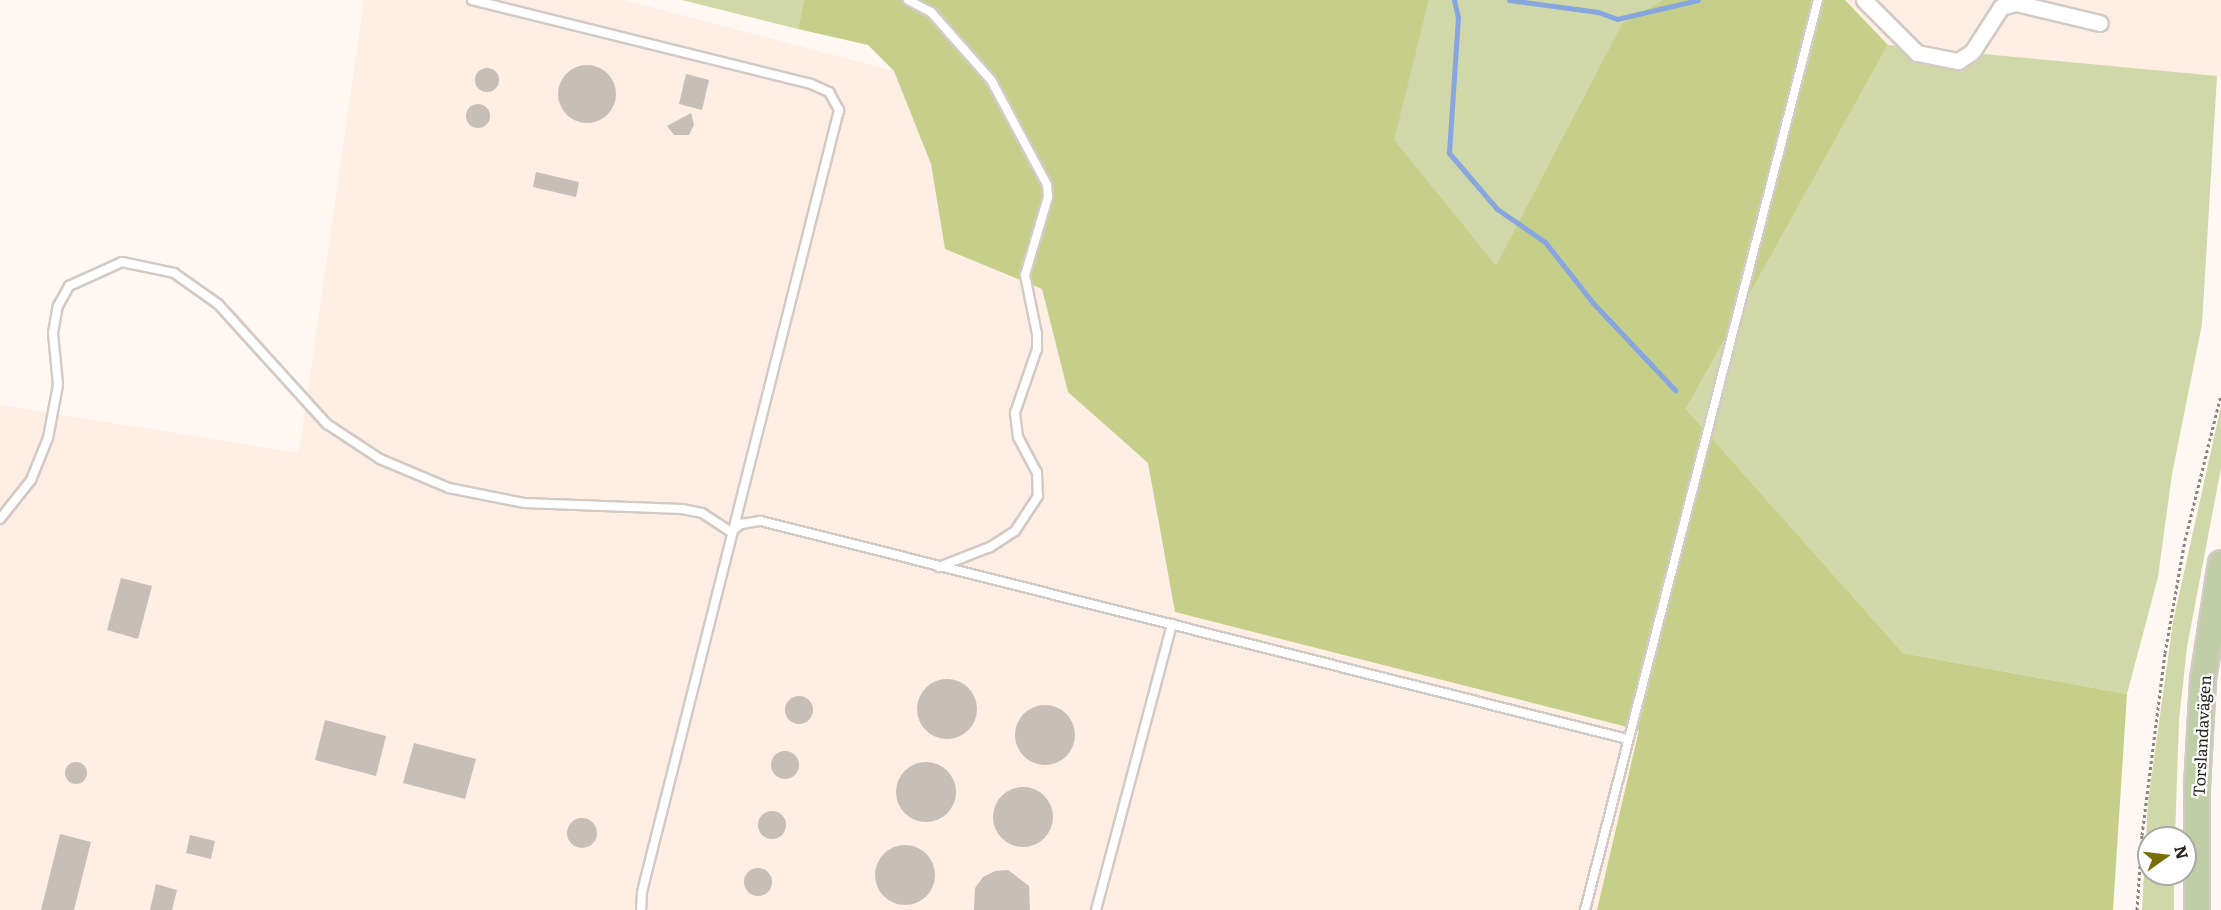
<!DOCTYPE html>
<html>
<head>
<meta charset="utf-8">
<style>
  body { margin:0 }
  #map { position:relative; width:2221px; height:910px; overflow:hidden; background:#fff7f2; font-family:Literata,serif }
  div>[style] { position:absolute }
  .built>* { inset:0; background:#feeee3 }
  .green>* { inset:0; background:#d0d7a8 }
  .forest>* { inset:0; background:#c6cf89 }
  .stream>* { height:5px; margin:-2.5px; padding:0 2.5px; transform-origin:2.5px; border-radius:2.5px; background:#87a5df }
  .building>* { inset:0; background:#c7beb8 }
  .round { border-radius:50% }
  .path>* { height:3px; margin-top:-1.5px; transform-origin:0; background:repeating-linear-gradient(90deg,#898480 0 3px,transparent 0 6px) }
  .roads { filter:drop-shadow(2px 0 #d3cac4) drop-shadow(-2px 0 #d3cac4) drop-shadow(0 2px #d3cac4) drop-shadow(0 -2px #d3cac4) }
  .service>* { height:8px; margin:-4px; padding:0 4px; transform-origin:4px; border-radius:4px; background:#fff }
  .minor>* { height:15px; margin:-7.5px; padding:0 7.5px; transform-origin:7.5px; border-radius:7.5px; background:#fff }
  .primary>* { height:24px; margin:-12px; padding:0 12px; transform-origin:12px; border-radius:12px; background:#bfcea6 }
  span { translate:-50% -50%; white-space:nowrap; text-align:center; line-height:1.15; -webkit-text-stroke:4.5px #fff; paint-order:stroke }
  .street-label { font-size:16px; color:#272422 }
  .north { position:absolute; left:2137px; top:826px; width:60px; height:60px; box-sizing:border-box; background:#fff; border:2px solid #a9a7a7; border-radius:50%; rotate:76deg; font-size:16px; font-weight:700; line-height:24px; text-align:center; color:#272422 }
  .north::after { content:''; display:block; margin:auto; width:21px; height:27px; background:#786d09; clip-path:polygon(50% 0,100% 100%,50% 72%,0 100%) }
</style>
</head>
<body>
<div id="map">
  <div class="built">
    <div style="clip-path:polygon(364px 0,624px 0,894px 71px,931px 164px,945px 249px,1042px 289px,1068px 392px,1148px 462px,1175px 612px,1639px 730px,1597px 910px,0 910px,0 405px,299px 453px)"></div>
    <div style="clip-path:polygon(1845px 0,2221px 0,2221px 77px,1888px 45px)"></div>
  </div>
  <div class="green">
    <div style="clip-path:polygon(682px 0,804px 0,798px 29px)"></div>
    <div style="clip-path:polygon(1429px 0,1663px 0,1622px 23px,1496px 265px,1393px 140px)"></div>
    <div style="clip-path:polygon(1888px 45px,2217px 76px,2202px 324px,2172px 474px,2158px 577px,2127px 694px,1903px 653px,1686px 409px)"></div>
    <div style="clip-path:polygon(2221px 406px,2221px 468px,2187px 647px,2179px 720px,2175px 838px,2149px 838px,2149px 874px,2174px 874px,2174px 910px,2142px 910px,2148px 802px,2173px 622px)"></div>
  </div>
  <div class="forest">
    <div style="clip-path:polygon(804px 0,1429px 0,1394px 140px,1496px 265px,1622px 23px,1663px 0,1845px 0,1888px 45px,1686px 409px,1903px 653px,2127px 694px,2113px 910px,1597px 910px,1639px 730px,1175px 612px,1148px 463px,1068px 392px,1042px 289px,945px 249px,931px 164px,894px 71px,868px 45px,798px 29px)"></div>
  </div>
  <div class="stream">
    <div style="left:1454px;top:0;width:17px;rotate:77deg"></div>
    <div style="left:1458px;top:17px;width:136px;rotate:93.8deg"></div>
    <div style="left:1449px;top:153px;width:74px;rotate:49.4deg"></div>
    <div style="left:1497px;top:209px;width:58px;rotate:34.5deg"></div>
    <div style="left:1545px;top:242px;width:78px;rotate:51.8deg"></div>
    <div style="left:1593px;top:303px;width:120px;rotate:46.7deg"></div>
    <div style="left:1509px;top:0;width:90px;rotate:7.7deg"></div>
    <div style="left:1598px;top:12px;width:20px;rotate:20deg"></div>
    <div style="left:1617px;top:19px;width:83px;rotate:-13.2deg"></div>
  </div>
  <div class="building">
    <div class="round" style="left:558px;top:65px;width:58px;height:58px"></div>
    <div class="round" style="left:475px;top:68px;width:24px;height:24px"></div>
    <div style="clip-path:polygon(686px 74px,709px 80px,702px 110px,679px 104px)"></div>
    <div class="round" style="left:466px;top:104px;width:24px;height:24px"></div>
    <div style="clip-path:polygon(691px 113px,694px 125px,689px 135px,674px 135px,667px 126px)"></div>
    <div style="clip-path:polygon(536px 172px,579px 182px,576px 197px,533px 187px)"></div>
    <div style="clip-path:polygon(121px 578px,152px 586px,138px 639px,107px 630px)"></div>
    <div class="round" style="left:917px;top:679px;width:60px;height:60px"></div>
    <div class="round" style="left:785px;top:696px;width:28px;height:28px"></div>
    <div class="round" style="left:1015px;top:705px;width:60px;height:60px"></div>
    <div style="clip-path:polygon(325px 720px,386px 736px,376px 776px,315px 760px)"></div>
    <div style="clip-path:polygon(414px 743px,476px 759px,465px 799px,403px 783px)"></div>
    <div class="round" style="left:771px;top:751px;width:28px;height:28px"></div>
    <div class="round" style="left:896px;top:762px;width:60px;height:60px"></div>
    <div class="round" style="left:65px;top:762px;width:22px;height:22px"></div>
    <div class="round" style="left:993px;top:787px;width:60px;height:60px"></div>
    <div class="round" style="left:758px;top:811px;width:28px;height:28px"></div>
    <div class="round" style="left:567px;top:818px;width:30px;height:30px"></div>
    <div style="clip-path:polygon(60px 834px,91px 842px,74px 910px,41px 910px)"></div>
    <div style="clip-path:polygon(190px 835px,215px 841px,211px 859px,186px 853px)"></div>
    <div class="round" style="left:875px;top:845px;width:60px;height:60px"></div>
    <div class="round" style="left:744px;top:868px;width:28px;height:28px"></div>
    <div style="clip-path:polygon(1008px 870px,1029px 886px,1030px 910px,974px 910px,975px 888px,983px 877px,995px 871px)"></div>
    <div style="clip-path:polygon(156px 884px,177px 890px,172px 910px,150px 910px)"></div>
  </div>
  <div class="path">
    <div style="left:2137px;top:910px;width:75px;rotate:-86.2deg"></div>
    <div style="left:2142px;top:835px;width:183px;rotate:-82.8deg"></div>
    <div style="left:2165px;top:653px;width:115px;rotate:-80deg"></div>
    <div style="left:2185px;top:540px;width:149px;rotate:-76.1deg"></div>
  </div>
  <div class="roads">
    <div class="service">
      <div style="left:472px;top:0;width:349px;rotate:13.9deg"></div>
      <div style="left:811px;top:84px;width:20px;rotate:24deg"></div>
      <div style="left:829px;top:92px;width:21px;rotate:61deg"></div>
      <div style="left:839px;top:110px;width:806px;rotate:104.14deg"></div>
      <div style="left:642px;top:892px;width:18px;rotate:93deg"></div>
      <div style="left:908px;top:0;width:26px;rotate:28deg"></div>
      <div style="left:931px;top:12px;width:91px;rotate:48.6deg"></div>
      <div style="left:991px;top:80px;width:119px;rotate:61.9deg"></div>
      <div style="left:1047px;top:185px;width:12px;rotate:85deg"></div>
      <div style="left:1048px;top:197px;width:81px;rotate:106.4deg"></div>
      <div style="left:1025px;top:275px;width:60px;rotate:78.5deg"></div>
      <div style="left:1037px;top:334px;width:15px;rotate:90deg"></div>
      <div style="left:1037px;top:349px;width:68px;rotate:109deg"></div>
      <div style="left:1015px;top:413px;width:24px;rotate:83deg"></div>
      <div style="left:1018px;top:437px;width:40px;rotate:62deg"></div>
      <div style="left:1037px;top:472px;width:24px;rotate:88deg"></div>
      <div style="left:1038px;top:496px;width:42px;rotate:123.3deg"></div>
      <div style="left:1015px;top:531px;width:30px;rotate:147deg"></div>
      <div style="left:990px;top:547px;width:55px;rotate:158.6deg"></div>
      <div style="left:0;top:519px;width:50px;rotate:-51.5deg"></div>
      <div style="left:31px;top:480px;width:45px;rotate:-68deg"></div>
      <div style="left:48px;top:438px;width:54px;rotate:-79.3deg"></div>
      <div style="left:58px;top:385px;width:52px;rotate:-95.5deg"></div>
      <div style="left:53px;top:333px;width:27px;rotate:-80deg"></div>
      <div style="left:58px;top:306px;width:23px;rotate:-61deg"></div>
      <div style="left:69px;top:286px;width:58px;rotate:-24.4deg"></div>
      <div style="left:122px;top:262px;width:53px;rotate:11.9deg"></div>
      <div style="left:174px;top:273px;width:54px;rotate:35.2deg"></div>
      <div style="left:218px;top:304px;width:162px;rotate:47.8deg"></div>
      <div style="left:327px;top:424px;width:64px;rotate:33.4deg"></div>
      <div style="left:380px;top:459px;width:75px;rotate:22.8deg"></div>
      <div style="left:449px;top:488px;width:76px;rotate:11.3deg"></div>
      <div style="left:524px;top:503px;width:158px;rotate:2.2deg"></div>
      <div style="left:682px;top:509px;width:20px;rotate:11deg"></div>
      <div style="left:702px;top:513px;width:35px;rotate:33deg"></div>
      <div style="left:731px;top:532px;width:13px;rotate:-39deg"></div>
      <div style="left:741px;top:524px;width:20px;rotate:-9deg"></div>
      <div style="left:761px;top:521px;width:893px;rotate:14.13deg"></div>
      <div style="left:1096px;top:910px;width:296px;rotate:-75.1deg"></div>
      <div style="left:1585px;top:910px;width:939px;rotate:-75.64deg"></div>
    </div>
    <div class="minor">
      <div style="left:1864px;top:0;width:75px;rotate:45deg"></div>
      <div style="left:1917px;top:53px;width:42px;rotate:11deg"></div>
      <div style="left:1958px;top:61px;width:17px;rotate:-33deg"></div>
      <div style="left:1972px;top:52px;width:54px;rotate:-57.2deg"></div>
      <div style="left:2001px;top:7px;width:16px;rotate:-15deg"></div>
      <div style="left:2016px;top:3px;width:86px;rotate:13.4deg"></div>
    </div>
    <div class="primary">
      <div style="left:2197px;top:910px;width:123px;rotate:-90deg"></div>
      <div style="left:2197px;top:787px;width:107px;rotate:-86.8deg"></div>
      <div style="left:2203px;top:680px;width:118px;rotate:-81.3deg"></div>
    </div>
  </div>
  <div class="street-label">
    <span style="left:2201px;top:736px;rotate:-87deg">Torslandavägen</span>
  </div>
  <div class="north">N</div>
</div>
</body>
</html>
